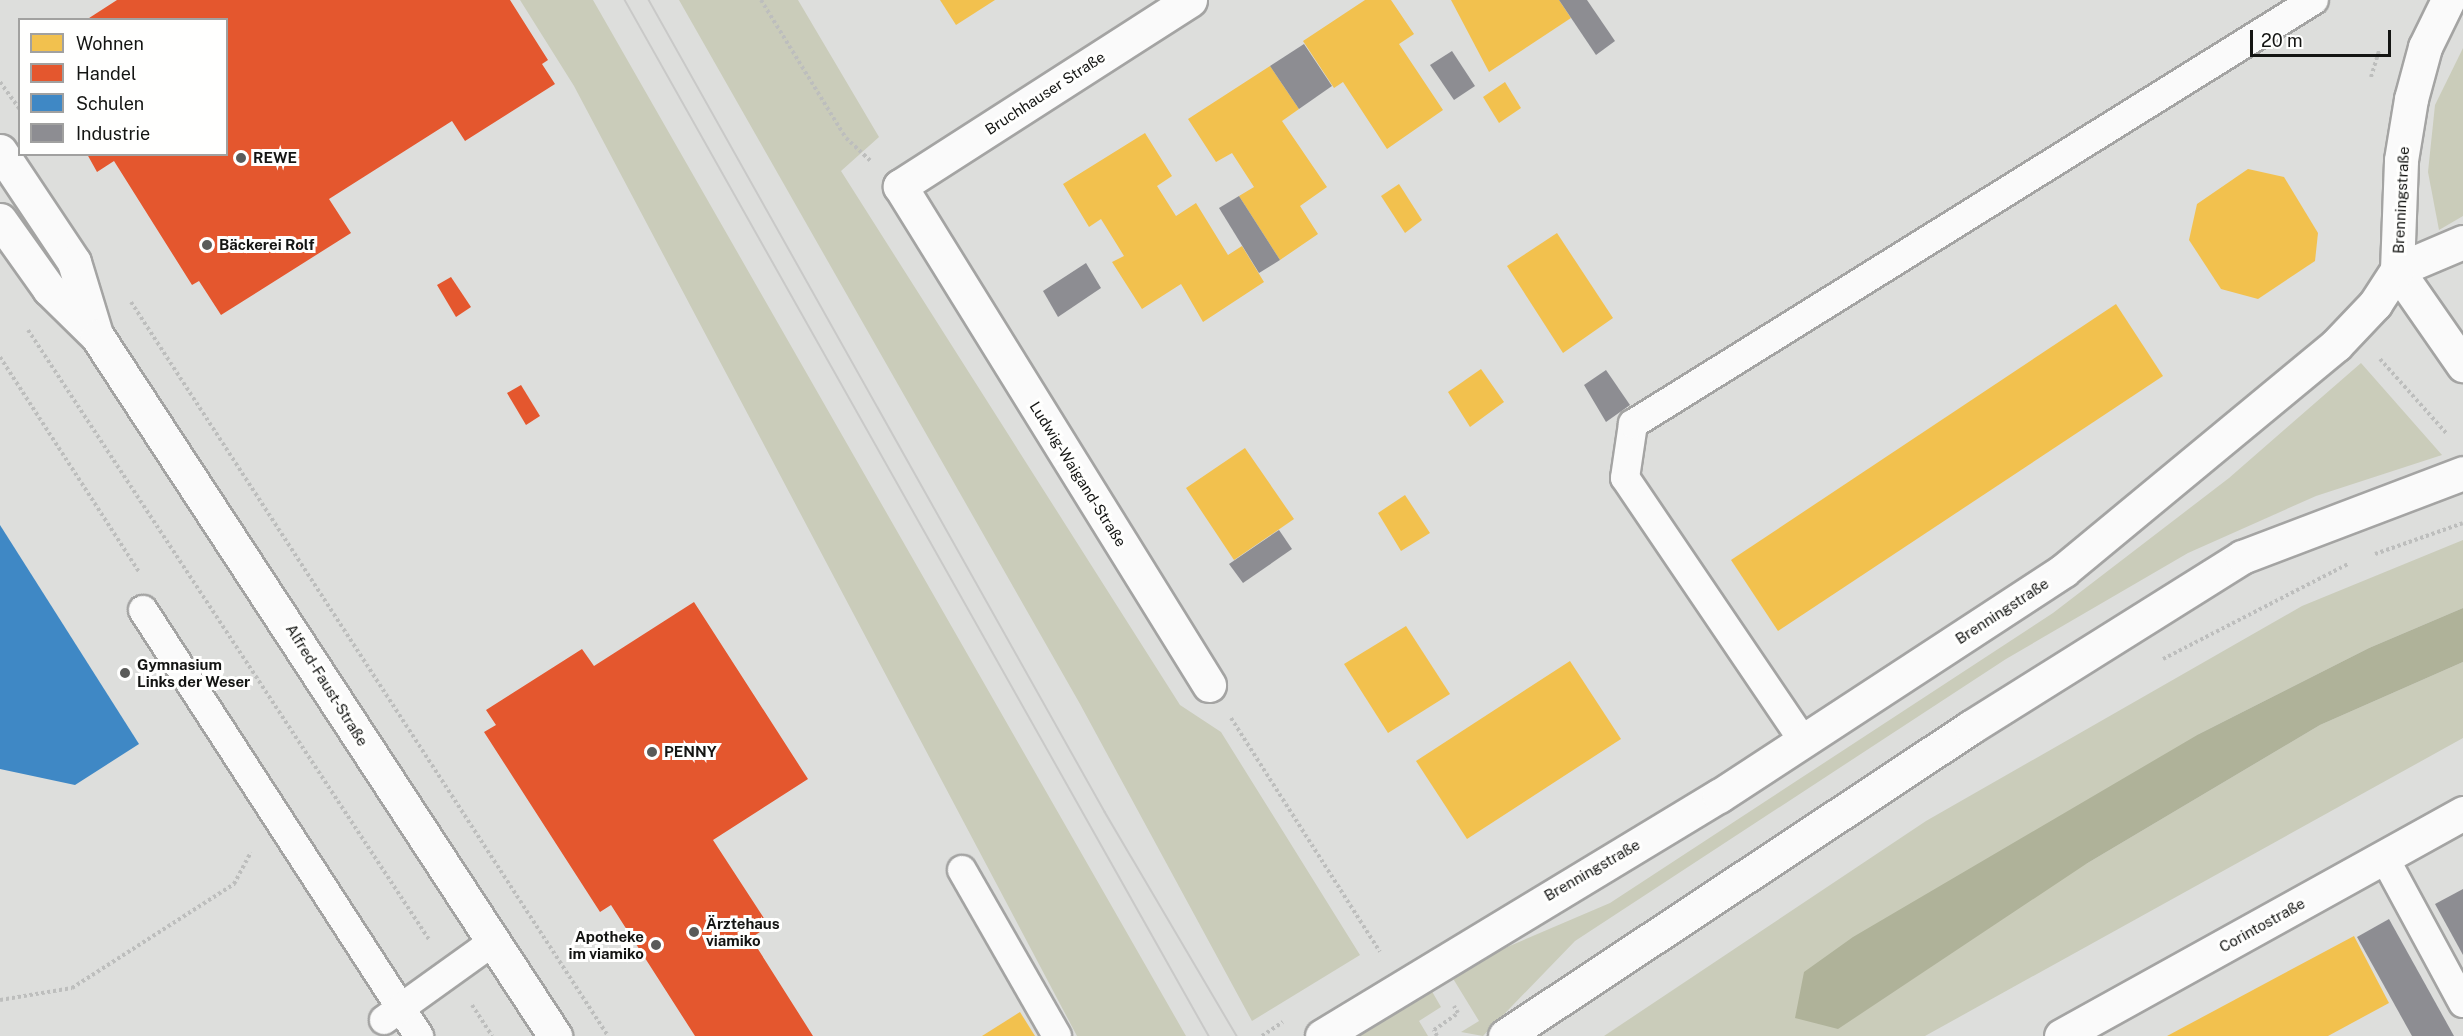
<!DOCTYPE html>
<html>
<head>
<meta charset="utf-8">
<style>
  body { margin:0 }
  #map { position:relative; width:2463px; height:1036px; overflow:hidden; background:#dddedc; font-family:"Public Sans",sans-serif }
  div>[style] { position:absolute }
  .green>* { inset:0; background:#caccba }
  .water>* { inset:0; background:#afb299 }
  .homes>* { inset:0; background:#f2c14e }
  .shops>* { inset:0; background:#e4572e }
  .schools>* { inset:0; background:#3f88c5 }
  .industry>* { inset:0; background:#8d8d92 }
  .path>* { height:4px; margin-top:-2px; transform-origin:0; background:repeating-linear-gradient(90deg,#bdbebd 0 3px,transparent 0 6px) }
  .roads { filter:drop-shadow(2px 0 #a4a4a3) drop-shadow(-2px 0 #a4a4a3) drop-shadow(0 2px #a4a4a3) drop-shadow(0 -2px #a4a4a3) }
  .lane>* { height:28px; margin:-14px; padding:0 14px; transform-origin:14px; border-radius:14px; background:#fafafa }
  .street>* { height:33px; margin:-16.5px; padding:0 16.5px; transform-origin:16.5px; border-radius:16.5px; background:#fafafa }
  .secondary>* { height:33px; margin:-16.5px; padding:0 16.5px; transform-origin:16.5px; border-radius:16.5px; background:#fafafa }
  .tram>* { height:1.5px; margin:-0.75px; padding:0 0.75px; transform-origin:0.75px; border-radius:0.75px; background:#c9c9c8 }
  .dots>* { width:16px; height:16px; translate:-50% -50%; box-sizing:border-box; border:3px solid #fffffe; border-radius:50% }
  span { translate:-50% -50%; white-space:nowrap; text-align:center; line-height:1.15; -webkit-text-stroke:6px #fffffe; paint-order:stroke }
  .street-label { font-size:15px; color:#141513 }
  .poi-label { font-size:15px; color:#141513; font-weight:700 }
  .left { translate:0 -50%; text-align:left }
  .right { translate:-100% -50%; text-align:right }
  .legend { position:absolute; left:18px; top:18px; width:210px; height:138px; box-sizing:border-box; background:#fffffe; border:2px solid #a1a1a0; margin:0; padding:8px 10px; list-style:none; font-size:18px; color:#141513 }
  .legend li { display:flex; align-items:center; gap:12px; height:30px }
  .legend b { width:30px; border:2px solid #a1a1a0 }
  .scale { position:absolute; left:2250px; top:30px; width:141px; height:27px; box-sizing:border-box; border:3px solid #141513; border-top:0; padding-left:8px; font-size:18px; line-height:21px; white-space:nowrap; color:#141513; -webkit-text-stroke:4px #fffffe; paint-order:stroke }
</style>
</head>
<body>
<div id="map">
  <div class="green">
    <div style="clip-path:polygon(520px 0,593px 0,1186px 1036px,1077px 1036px,574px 86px)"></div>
    <div style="clip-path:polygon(679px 0,798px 0,879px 137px,841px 171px,1180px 705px,1221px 732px,1360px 955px,1252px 1021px,1080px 704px)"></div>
    <div style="clip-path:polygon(2463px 48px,2463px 216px,2439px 230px,2428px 172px,2435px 105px)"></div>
    <div style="clip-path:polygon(2361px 363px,2442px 455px,2316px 496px,2188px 553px,2006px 659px,1575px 941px,1483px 1036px,1461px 1032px,1479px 1021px,1449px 972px,1610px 903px,2053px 613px,2229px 478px)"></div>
    <div style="clip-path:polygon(2463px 540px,2463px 608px,2369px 648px,2199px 734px,2086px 864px,2320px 725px,2463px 662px,2463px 738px,1925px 1036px,1604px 1036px,1926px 821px,2302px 606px)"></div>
    <div style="clip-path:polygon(1430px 988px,1441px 1007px,1419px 1021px,1428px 1036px,1354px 1036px)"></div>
  </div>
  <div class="water">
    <div style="clip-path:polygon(2463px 608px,2463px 662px,2320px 725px,2086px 864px,1838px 1029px,1795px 1018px,1804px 972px,1853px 937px,2199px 734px,2369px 648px)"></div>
  </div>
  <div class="homes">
    <div style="clip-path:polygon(940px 0,995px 0,956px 25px)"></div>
    <div style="clip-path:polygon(1365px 0,1391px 0,1414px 34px,1399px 44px,1443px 110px,1387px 149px,1343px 82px,1334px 88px,1303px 41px)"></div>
    <div style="clip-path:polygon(1451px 0,1559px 0,1571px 18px,1489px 72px)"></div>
    <div style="clip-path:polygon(1270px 66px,1299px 109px,1282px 121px,1327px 187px,1300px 206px,1318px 234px,1280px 260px,1239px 196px,1254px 187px,1232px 153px,1216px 162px,1188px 119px)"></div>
    <div style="clip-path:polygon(1505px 82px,1521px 108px,1499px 123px,1483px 97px)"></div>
    <div style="clip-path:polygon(1145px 133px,1172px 176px,1157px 186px,1176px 216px,1196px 203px,1228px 255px,1242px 246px,1264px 282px,1203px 322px,1181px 284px,1142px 309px,1112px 262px,1124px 256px,1101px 219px,1089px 227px,1063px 184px)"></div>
    <div style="clip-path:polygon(2248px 169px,2284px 177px,2318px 233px,2315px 261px,2258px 299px,2221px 289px,2189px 240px,2197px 204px)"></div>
    <div style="clip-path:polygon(1399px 184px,1422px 220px,1405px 233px,1381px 196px)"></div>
    <div style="clip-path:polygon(1557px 233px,1613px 318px,1563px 353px,1507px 266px)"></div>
    <div style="clip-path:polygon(2116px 304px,2163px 376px,1778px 631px,1731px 560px)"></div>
    <div style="clip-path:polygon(1481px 369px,1504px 402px,1470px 427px,1448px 392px)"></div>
    <div style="clip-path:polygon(1245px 448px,1294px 519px,1234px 560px,1186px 488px)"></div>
    <div style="clip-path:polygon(1405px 495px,1430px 533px,1401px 551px,1378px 513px)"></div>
    <div style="clip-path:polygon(1406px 626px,1450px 694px,1388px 733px,1344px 664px)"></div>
    <div style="clip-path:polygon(1570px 661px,1621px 739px,1467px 839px,1416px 761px)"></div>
    <div style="clip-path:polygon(2354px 936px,2389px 1003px,2328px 1036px,2167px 1036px)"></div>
    <div style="clip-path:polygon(1020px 1012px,1035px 1036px,982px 1036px)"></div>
  </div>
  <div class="shops">
    <div style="clip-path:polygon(117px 0,510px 0,548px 60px,542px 64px,555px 84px,465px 141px,452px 121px,329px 199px,351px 233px,221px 315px,199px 281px,192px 285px,114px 161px,97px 172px,87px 154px,226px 154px,226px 20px,86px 20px)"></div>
    <div style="clip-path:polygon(451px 277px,471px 307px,456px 317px,437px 285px)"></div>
    <div style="clip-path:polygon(521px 385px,540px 416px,526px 425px,507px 393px)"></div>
    <div style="clip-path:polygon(694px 602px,808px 779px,713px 840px,769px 926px,751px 938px,813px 1036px,695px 1036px,611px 905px,600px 912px,484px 732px,496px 725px,486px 710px,582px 649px,594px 666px)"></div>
  </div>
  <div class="schools">
    <div style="clip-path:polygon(0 525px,139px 744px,75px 785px,0 769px)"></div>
  </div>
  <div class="industry">
    <div style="clip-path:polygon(1559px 0,1587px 0,1615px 41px,1596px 55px)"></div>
    <div style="clip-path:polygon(1304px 44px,1332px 86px,1299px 109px,1270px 66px)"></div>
    <div style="clip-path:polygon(1452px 51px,1475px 86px,1454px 100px,1430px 65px)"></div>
    <div style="clip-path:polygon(1239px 196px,1280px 260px,1259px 273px,1219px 208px)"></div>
    <div style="clip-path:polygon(1086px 263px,1101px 288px,1058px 317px,1043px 291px)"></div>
    <div style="clip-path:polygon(1606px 370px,1630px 405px,1606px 422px,1584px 385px)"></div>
    <div style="clip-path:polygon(1279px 530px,1292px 549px,1243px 583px,1229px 564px)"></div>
    <div style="clip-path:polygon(2463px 889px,2463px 955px,2435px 904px)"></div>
    <div style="clip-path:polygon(2389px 919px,2454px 1036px,2412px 1036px,2357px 937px)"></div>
  </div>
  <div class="path">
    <div style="left:761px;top:0;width:162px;rotate:58.4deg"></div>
    <div style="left:846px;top:138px;width:33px;rotate:43deg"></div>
    <div style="left:2371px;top:77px;width:28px;rotate:-73deg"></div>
    <div style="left:0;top:82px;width:34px;rotate:54deg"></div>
    <div style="left:131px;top:302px;width:875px;rotate:56.98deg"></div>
    <div style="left:28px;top:330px;width:731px;rotate:56.66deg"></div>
    <div style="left:0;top:357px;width:257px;rotate:57.1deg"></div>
    <div style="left:2380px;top:359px;width:101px;rotate:48.2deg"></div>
    <div style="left:2375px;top:554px;width:93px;rotate:-19.4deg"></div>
    <div style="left:2163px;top:659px;width:208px;rotate:-27.2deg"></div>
    <div style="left:1231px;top:718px;width:277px;rotate:57.5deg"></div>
    <div style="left:0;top:1000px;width:73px;rotate:-9.5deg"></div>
    <div style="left:72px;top:988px;width:193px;rotate:-32.7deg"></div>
    <div style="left:234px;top:884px;width:36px;rotate:-62deg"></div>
    <div style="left:472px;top:1005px;width:37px;rotate:57deg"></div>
    <div style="left:1262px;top:1036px;width:25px;rotate:-34deg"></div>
    <div style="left:1437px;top:1036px;width:7px;rotate:-117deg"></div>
    <div style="left:1434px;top:1030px;width:29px;rotate:-35deg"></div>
    <div style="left:1458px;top:1013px;width:8px;rotate:-120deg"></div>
  </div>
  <div class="roads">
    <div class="lane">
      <div style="left:143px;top:610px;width:508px;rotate:57.06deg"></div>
      <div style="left:1804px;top:742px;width:319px;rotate:-124.1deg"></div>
      <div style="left:1625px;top:478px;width:55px;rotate:-81.6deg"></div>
      <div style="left:1633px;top:424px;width:802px;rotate:-31.91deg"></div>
      <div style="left:2384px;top:857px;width:166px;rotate:61.6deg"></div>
      <div style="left:962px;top:870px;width:191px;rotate:60.2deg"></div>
      <div style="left:384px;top:1020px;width:132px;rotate:-35.7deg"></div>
    </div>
    <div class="street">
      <div style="left:1190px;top:0;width:345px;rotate:147.3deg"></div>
      <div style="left:900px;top:186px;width:587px;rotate:58.23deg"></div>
      <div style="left:2061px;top:1036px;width:460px;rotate:-29deg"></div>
    </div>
    <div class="secondary">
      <div style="left:0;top:151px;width:133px;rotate:56.3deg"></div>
      <div style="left:74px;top:262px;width:72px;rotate:73.1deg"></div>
      <div style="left:0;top:220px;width:85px;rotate:54.6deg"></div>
      <div style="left:49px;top:289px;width:67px;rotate:44.4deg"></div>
      <div style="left:97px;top:336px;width:837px;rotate:56.8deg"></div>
      <div style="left:2463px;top:242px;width:72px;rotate:157deg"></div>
      <div style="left:2397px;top:270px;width:116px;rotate:55.2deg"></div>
      <div style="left:1322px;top:1036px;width:464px;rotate:-31.2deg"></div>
      <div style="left:1719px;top:796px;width:412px;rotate:-33.2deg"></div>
      <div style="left:2064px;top:570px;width:353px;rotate:-39.6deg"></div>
      <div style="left:2336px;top:345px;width:57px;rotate:-46.4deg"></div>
      <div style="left:2375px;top:304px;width:40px;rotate:-57.1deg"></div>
      <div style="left:2397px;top:270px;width:110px;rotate:-87.9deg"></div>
      <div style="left:2401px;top:160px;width:62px;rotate:-80.7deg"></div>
      <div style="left:2411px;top:99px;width:54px;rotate:-74.9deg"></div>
      <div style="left:2425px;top:47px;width:52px;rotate:-63.9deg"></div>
      <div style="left:1505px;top:1036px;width:559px;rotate:-33.55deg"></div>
      <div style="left:1971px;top:727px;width:320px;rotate:-32.1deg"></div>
      <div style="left:2242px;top:557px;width:236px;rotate:-20.8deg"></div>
    </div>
  </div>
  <div class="tram">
    <div style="left:625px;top:0;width:1189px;rotate:60.59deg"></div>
    <div style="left:649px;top:0;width:931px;rotate:60.68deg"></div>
    <div style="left:1105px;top:812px;width:260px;rotate:59.5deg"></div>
  </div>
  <div class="dots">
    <div style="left:241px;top:158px;background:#5a5b59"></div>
    <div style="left:207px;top:245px;background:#5a5b59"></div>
    <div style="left:125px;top:673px;background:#5a5b59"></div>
    <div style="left:652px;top:752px;background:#5a5b59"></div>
    <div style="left:694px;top:932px;background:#5a5b59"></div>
    <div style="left:656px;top:945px;background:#5a5b59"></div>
  </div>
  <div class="street-label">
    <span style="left:1045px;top:93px;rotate:-33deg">Bruchhauser Straße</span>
    <span style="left:2401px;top:200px;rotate:-87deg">Brenningstraße</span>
    <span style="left:1078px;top:474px;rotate:58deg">Ludwig-Waigand-Straße</span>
    <span style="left:2002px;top:611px;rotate:-33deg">Brenningstraße</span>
    <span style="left:327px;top:685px;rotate:58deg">Alfred-Faust-Straße</span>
    <span style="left:1592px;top:870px;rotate:-30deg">Brenningstraße</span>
    <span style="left:2262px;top:925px;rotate:-29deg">Corintostraße</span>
  </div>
  <div class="poi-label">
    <span class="left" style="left:253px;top:158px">REWE</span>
    <span class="left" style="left:219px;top:245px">Bäckerei Rolf</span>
    <span class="left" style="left:137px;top:673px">Gymnasium<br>Links der Weser</span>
    <span class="left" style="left:664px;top:752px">PENNY</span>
    <span class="left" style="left:706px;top:932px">Ärztehaus<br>viamiko</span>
    <span class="right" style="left:644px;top:945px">Apotheke<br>im viamiko</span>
  </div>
  <ul class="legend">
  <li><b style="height:16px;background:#f2c14e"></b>Wohnen</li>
  <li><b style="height:16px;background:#e4572e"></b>Handel</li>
  <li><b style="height:16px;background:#3f88c5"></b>Schulen</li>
  <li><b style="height:16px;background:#8d8d92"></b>Industrie</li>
  </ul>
  <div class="scale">20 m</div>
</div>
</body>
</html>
